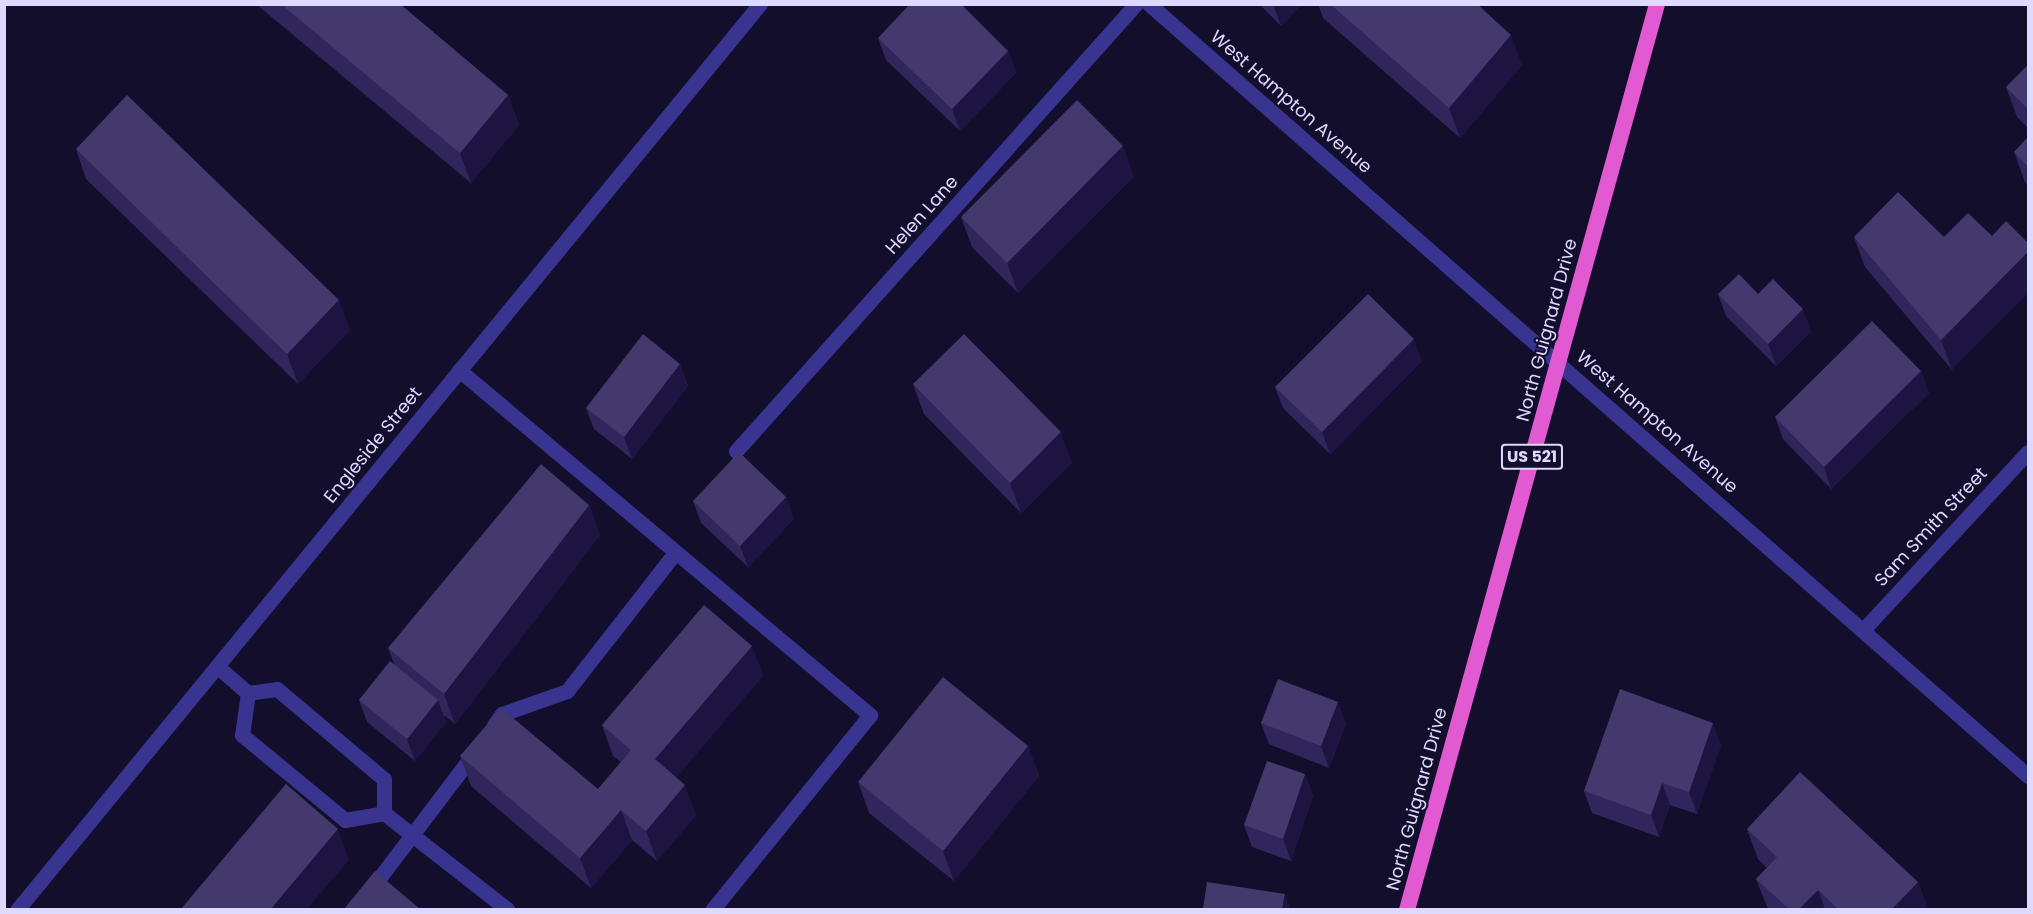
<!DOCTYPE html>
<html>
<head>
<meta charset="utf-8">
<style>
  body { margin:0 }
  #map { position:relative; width:2033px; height:914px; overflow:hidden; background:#130e2c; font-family:Poppins,sans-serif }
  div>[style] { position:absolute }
  .service>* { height:15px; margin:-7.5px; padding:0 7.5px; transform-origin:7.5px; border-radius:7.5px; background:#393490 }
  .minor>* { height:15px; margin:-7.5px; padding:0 7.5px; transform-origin:7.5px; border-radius:7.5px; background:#393490 }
  .trunk>* { height:16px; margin:-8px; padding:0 8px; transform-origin:8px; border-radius:8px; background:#e25ad1 }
  .wall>* { inset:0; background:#31265b }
  .shaded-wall>* { inset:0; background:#1d1441 }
  .building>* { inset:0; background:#44396d }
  span { translate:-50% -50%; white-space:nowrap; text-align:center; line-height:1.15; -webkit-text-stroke:4.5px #130e2c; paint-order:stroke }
  .shield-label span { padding:2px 4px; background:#130e2c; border:2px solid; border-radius:4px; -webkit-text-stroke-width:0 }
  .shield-label { font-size:16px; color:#ded9ff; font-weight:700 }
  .street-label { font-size:18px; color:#ded9ff }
  .frame { position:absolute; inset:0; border:6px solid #ded9ff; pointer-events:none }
</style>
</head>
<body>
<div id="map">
  <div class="service">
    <div style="left:459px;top:370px;width:537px;rotate:40.01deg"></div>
    <div style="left:870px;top:715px;width:251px;rotate:129deg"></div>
    <div style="left:218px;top:667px;width:40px;rotate:41deg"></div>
    <div style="left:248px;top:693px;width:29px;rotate:-8deg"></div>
    <div style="left:277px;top:689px;width:140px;rotate:40.1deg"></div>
    <div style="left:384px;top:779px;width:34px;rotate:90deg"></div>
    <div style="left:248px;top:693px;width:42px;rotate:98.1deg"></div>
    <div style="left:242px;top:735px;width:134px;rotate:39.5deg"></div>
    <div style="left:345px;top:820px;width:40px;rotate:-10deg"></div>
    <div style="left:384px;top:813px;width:157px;rotate:38deg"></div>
    <div style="left:494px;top:725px;width:14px;rotate:-54deg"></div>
    <div style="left:502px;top:714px;width:69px;rotate:-19.5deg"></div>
    <div style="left:567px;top:691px;width:175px;rotate:-52deg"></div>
    <div style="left:355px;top:910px;width:198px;rotate:-52.8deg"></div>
  </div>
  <div class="minor">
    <div style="left:1149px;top:4px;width:1170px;rotate:41.29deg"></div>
    <div style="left:736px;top:451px;width:600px;rotate:-48.18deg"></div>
    <div style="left:1863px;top:630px;width:243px;rotate:-47.2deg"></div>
    <div style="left:17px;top:910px;width:1172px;rotate:-50.65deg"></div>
  </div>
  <div class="trunk">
    <div style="left:1407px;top:910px;width:940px;rotate:-74.57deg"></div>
  </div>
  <div class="wall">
    <div style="clip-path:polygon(256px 4px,400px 4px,508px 95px,519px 125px,471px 183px)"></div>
    <div style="clip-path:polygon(1259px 4px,1302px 4px,1281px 26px)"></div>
    <div style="clip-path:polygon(1318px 4px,1477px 4px,1522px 65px,1460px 138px,1323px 18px)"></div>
    <div style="clip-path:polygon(878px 38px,1008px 51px,1016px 73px,960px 131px,886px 60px)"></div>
    <div style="clip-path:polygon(2028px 65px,2028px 128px,2017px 117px,2006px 87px)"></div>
    <div style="clip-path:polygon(2028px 137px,2028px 185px,2025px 182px,2014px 152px)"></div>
    <div style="clip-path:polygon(76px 149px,350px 330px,298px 384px,86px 179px)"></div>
    <div style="clip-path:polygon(1134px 176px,1018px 293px,972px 247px,961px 217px)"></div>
    <div style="clip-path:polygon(1992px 236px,1952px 370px,1865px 267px,1854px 237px,1944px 237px)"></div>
    <div style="clip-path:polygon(1718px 294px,1758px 294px,1811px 331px,1776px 366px,1726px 316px)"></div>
    <div style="clip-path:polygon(1422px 361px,1330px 454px,1283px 408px,1275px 387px)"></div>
    <div style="clip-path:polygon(680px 364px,688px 386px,632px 459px,594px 429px,586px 408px)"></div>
    <div style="clip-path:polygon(1921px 371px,1929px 393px,1831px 489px,1783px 439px,1775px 417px)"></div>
    <div style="clip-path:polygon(913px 384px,1072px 463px,1021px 513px,924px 414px)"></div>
    <div style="clip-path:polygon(786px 497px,794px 519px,748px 567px,701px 523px,693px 501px)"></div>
    <div style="clip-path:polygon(589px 505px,600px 535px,455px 724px,444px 715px,446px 722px,415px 761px,367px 722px,359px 700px,394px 664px,388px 648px)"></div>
    <div style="clip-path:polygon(752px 646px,763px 676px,676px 777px,696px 815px,657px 861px,632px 840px,591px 888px,471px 786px,460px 756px,598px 789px,621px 762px,613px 756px,602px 725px)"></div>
    <div style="clip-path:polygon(1261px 723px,1346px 724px,1329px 768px,1269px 744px)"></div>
    <div style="clip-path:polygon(1721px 745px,1697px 814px,1670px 805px,1659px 837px,1592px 813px,1584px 791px)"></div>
    <div style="clip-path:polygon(1028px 746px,1039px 776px,954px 881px,869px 813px,858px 782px)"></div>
    <div style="clip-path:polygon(1305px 774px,1313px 796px,1291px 861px,1252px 847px,1244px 825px)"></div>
    <div style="clip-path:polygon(1747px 829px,1918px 882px,1928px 909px,1768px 909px,1756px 879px,1767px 868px,1758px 859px)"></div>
  </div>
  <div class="shaded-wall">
    <div style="clip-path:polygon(1273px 4px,1302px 4px,1281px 26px)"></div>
    <div style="clip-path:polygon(1511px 35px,1522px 65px,1460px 138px,1449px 108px)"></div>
    <div style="clip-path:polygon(1008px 51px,1016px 73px,960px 131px,952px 109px)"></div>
    <div style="clip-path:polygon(508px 95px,519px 125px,471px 183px,460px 153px)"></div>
    <div style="clip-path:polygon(1123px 146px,1134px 176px,1018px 293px,1007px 263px)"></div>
    <div style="clip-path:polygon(2028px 252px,2028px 293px,1952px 370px,1941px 340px)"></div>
    <div style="clip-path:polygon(339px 300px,350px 330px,298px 384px,287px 354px)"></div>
    <div style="clip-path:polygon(1803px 309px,1811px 331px,1776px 366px,1768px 344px)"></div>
    <div style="clip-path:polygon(1414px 339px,1422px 361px,1330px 454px,1322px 432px)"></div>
    <div style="clip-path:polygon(680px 364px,688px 386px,632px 459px,624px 437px)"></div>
    <div style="clip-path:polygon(1921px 371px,1929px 393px,1831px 489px,1824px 467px)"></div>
    <div style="clip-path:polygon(1061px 432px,1072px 463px,1021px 513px,1010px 483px)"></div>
    <div style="clip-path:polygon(786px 497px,794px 519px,748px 567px,740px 546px)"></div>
    <div style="clip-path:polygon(589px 505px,600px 535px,455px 724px,444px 694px)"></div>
    <div style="clip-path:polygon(752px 646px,763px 676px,666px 790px,655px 759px)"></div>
    <div style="clip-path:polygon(438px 700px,446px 722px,415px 761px,407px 739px)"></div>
    <div style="clip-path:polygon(1338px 702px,1346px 724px,1329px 768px,1321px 746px)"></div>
    <div style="clip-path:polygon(1713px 723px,1721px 745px,1697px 814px,1689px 792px)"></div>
    <div style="clip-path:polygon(1028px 746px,1039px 776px,954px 881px,943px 851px)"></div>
    <div style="clip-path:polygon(1305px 774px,1313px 796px,1291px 861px,1283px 839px)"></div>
    <div style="clip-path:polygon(1662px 783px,1670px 805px,1659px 837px,1651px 815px)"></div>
    <div style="clip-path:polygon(685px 785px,696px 815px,657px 861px,646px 831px)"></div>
    <div style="clip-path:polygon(621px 810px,632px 840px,591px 888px,580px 858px)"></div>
    <div style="clip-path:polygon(338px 829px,349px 860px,307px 909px,271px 909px)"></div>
    <div style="clip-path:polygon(1918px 882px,1928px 909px,1892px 909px)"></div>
    <div style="clip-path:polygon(1818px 890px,1825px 909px,1799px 909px)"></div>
    <div style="clip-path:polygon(1285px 894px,1290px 909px,1282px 909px)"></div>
  </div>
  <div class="building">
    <div style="clip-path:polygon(281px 4px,400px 4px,508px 95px,460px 153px)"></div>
    <div style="clip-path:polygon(910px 4px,961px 4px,1008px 51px,952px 109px,878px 38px)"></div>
    <div style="clip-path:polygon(1330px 4px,1477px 4px,1511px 35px,1449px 108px)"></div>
    <div style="clip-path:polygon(2028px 65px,2028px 109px,2006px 87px)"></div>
    <div style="clip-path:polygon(127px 95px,339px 300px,287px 354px,76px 149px)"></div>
    <div style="clip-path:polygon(1077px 100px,1123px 146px,1007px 263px,961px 217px)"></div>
    <div style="clip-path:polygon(2028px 137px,2028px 167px,2014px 152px)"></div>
    <div style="clip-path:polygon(1898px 192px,1944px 237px,1968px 213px,1992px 236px,2006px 221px,2028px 243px,2028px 252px,1941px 340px,1854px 237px)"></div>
    <div style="clip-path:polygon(1739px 274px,1758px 294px,1773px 279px,1803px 309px,1768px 344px,1718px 294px)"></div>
    <div style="clip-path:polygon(1368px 294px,1414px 339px,1322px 432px,1275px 387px)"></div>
    <div style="clip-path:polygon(1872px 321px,1921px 371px,1824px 467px,1775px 417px)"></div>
    <div style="clip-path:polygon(643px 334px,680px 364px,624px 437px,586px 408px)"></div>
    <div style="clip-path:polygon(964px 334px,1061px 432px,1010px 483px,913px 384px)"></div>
    <div style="clip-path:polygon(739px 452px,786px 497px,740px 546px,693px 501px)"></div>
    <div style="clip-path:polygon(541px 464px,589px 505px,444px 694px,388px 648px)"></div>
    <div style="clip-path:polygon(704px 605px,752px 646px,655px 759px,685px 785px,646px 831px,621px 810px,580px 858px,460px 756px,501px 708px,598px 789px,631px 750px,602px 725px)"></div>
    <div style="clip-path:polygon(390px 661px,438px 700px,407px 739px,359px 700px)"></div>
    <div style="clip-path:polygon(943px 677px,1028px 746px,943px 851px,858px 782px)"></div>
    <div style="clip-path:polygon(1278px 679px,1338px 702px,1321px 746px,1261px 723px)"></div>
    <div style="clip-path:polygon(1620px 689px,1713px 723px,1689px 792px,1662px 783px,1651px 815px,1584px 791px)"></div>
    <div style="clip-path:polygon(1267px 761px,1305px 774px,1283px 839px,1244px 825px)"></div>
    <div style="clip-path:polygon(1800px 772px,1918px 882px,1892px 909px,1838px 909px,1818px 890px,1799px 909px,1789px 909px,1756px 879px,1777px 857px,1747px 829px)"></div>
    <div style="clip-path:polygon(286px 784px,338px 829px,271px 909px,181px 909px)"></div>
    <div style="clip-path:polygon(375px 871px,420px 909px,344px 909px)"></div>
    <div style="clip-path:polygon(1207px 882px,1285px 894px,1282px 909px,1203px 909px)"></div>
  </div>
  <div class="shield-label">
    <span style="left:1532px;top:457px">US 521</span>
  </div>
  <div class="street-label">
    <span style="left:1291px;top:102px;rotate:41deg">West Hampton Avenue</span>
    <span style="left:922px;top:215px;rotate:-48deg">Helen Lane</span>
    <span style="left:1547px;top:330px;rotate:-75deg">North Guignard Drive</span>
    <span style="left:1657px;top:422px;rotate:41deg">West Hampton Avenue</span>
    <span style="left:373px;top:445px;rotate:-51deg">Engleside Street</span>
    <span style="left:1931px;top:527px;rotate:-47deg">Sam Smith Street</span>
    <span style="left:1417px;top:799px;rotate:-75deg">North Guignard Drive</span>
  </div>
  <div class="frame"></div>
</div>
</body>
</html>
